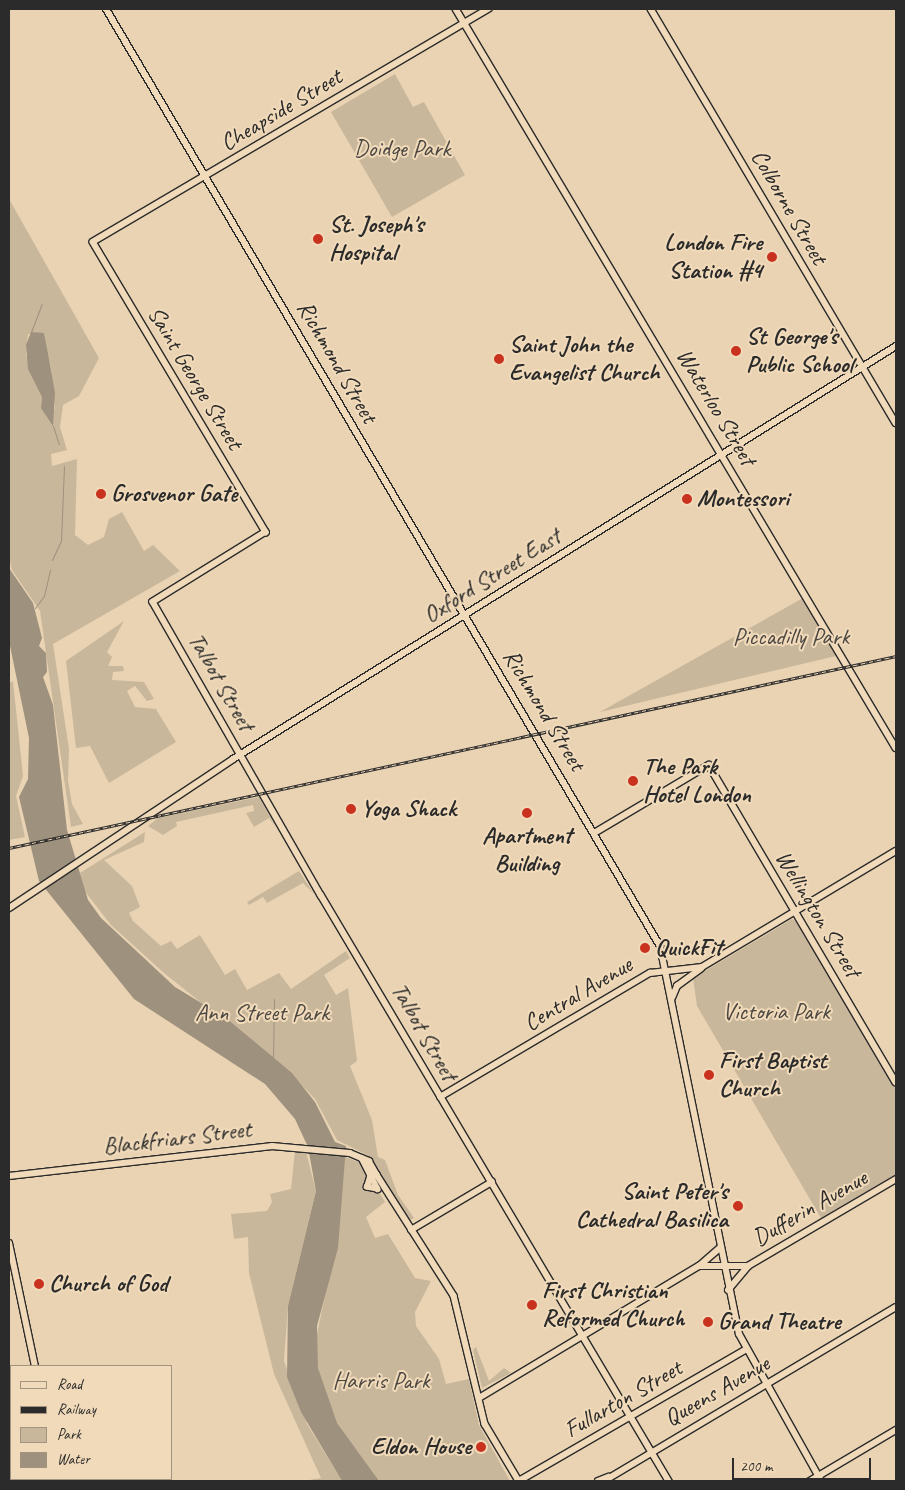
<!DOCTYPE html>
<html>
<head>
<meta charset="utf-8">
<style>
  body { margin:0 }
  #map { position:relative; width:905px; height:1490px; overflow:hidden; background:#e9d3b3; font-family:Caveat,sans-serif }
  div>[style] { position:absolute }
  .green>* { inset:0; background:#c9b79c }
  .water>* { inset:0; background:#9e917d }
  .stream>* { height:1px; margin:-0.5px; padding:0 0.5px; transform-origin:0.5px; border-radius:0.5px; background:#9e917d }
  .roads { filter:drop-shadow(1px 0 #2b2b2b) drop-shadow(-1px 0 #2b2b2b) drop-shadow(0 1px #2b2b2b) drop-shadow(0 -1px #2b2b2b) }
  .tertiary>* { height:5.5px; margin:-2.75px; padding:0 2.75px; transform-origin:2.75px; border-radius:2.75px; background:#f1dab9 }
  .secondary>* { height:6px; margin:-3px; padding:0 3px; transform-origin:3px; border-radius:3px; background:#f1dab9 }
  .rail>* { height:3px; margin-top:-1.5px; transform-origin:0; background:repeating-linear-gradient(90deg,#f1dab9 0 4px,#2b2b2b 0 8px); box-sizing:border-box; border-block:1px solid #2b2b2b }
  .dots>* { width:14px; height:14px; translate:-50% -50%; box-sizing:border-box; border:2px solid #f1dab9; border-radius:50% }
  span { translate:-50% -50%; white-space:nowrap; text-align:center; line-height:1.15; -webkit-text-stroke:4px #f1dab9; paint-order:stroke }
  .street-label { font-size:24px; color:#2b2b2b }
  .park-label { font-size:24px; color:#4b4742 }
  .poi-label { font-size:24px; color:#2b2b2b; font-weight:700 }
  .left { translate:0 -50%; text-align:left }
  .right { translate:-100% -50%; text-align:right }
  .frame { position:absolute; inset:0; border:10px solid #2b2b2b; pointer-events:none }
  .legend { position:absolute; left:10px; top:1365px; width:162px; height:115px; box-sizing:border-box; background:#f1dab9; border:1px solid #a29480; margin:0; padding:6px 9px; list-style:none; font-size:15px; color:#2b2b2b }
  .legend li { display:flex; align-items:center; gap:10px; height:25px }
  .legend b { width:25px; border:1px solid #a29480 }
  .scale { position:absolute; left:732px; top:1458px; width:139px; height:22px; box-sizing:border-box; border:2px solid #2b2b2b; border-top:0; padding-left:6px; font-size:15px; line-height:18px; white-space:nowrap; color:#2b2b2b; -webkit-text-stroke:4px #f1dab9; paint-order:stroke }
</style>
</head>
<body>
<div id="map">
  <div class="green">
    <div style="clip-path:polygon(395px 74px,413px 107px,424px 102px,465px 175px,392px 217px,331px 112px)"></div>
    <div style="clip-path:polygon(evenodd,9px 199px,99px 358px,79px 396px,63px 405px,60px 427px,67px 450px,51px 454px,52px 466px,77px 459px,75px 535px,88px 545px,104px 537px,109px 519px,122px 512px,144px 551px,153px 545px,180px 571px,53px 644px,69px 749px,68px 781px,72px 804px,83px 824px,71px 827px,40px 611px,12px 570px,9px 556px,9px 199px,44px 333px,51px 368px,55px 409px,41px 408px,42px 397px,26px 355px,28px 334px,44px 333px)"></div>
    <div style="clip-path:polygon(803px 598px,836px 656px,600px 712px)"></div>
    <div style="clip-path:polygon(124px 621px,107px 652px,112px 657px,108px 666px,123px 666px,124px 671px,113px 672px,112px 680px,144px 682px,154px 699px,147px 701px,135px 686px,127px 691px,135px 707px,156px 709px,176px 742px,109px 783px,90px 746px,76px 748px,66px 661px)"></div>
    <div style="clip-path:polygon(13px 681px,23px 776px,16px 796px,25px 837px,9px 840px,9px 683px)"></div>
    <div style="clip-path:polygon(259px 797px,276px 828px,269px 818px,254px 827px,246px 813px,254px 811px,253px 805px,176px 822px,177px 826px,163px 835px,148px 826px,158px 818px)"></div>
    <div style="clip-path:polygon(145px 832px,144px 842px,104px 860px,132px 886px,140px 907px,129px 913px,133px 921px,161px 946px,171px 941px,177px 949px,200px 935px,225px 975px,235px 969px,247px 990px,279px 973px,291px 989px,346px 951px,350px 958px,324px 975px,336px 995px,348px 988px,357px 1061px,350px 1066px,372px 1120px,378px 1157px,385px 1160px,398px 1195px,414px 1218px,408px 1221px,367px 1155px,337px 1140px,315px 1099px,295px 1078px,164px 973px,111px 925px,83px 889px,80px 873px)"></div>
    <div style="clip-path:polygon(299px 871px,314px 894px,303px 883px,267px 903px,263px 897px,249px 905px,247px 902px)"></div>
    <div style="clip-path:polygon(792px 919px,799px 923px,896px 1089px,896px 1174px,821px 1218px,697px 1006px,693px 978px)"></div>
    <div style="clip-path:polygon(295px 1151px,306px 1152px,316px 1191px,288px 1306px,284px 1361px,307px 1424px,342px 1481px,303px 1481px,321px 1478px,274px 1374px,249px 1273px,248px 1237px,234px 1239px,231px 1214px,267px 1211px,272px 1202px,270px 1194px,291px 1189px)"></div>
    <div style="clip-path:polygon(343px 1156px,363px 1164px,385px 1202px,366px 1217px,375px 1238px,388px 1234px,415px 1278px,431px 1281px,415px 1312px,416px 1326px,439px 1359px,446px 1384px,469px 1379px,479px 1425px,510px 1481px,377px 1481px,331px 1415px,318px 1368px,316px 1339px,339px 1228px)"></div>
    <div style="clip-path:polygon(476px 1347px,489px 1381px,504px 1368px,511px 1373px,482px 1388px,473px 1350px)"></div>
  </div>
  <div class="water">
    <div style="clip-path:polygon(31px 332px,44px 333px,48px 353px,55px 393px,53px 426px,41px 408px,42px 397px,28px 369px,26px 345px)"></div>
    <div style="clip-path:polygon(9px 568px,33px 603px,42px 638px,39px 646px,46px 653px,47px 672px,43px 677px,53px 705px,67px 830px,88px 900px,101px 918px,175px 987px,226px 1018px,292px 1073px,315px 1102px,335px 1142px,346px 1146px,338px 1248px,317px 1326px,318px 1368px,337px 1423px,379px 1481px,342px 1481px,301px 1412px,287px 1377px,288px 1306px,316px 1191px,308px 1147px,295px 1119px,265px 1084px,134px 999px,39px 881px,19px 797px,28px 779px,29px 738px,9px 641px)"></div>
  </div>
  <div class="stream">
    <div style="left:31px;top:332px;width:30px;rotate:-69deg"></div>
    <div style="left:53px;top:426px;width:19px;rotate:72deg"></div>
    <div style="left:52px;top:560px;width:21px;rotate:-65deg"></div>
    <div style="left:61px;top:541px;width:75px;rotate:-87.7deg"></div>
    <div style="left:35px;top:608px;width:15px;rotate:-53deg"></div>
    <div style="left:44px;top:596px;width:27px;rotate:-77deg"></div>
    <div style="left:273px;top:1059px;width:60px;rotate:-89deg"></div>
  </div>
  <div class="roads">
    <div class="tertiary">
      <div style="left:456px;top:9px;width:860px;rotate:59.23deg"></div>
      <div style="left:489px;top:9px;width:459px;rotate:149.5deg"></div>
      <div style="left:93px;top:242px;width:338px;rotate:59.2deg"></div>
      <div style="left:266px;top:532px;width:133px;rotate:148.2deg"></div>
      <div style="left:153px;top:602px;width:338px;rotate:60.2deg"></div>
      <div style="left:321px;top:895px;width:682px;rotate:59.3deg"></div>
      <div style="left:651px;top:9px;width:481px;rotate:59.4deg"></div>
      <div style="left:596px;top:832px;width:131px;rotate:-30.7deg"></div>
      <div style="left:709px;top:765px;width:368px;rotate:59.5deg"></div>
      <div style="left:672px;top:998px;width:13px;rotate:-67deg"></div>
      <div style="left:677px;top:986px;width:29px;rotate:-36deg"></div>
      <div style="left:440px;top:1097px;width:244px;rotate:-30.6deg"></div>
      <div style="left:650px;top:973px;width:52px;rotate:-6.6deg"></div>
      <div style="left:702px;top:967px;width:226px;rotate:-30.9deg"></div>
      <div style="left:362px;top:1158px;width:35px;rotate:63deg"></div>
      <div style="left:9px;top:1176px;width:265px;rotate:-6.5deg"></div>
      <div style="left:272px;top:1146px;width:78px;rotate:5.1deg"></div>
      <div style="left:350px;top:1153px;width:21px;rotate:23deg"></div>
      <div style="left:369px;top:1161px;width:16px;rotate:60deg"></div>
      <div style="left:377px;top:1189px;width:10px;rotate:-169deg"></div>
      <div style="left:367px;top:1187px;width:10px;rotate:-73deg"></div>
      <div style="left:370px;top:1177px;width:7px;rotate:-16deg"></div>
      <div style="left:377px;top:1175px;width:143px;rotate:57.5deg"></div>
      <div style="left:454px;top:1296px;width:132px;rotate:76.4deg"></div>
      <div style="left:485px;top:1424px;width:66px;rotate:59.2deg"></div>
      <div style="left:411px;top:1230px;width:94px;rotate:-30.7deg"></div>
      <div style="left:479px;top:1398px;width:257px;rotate:-31deg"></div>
      <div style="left:699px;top:1266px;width:49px"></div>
      <div style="left:748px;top:1266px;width:172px;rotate:-30.4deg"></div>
      <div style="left:519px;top:1481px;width:261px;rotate:-30.1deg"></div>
      <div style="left:598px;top:1481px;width:11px;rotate:-22deg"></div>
      <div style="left:810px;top:1481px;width:100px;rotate:-30.7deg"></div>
    </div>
    <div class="secondary">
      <div style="left:106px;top:9px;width:1089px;rotate:59.41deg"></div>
      <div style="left:660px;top:946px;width:396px;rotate:78.5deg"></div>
      <div style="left:739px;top:1334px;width:168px;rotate:60.8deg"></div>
      <div style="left:9px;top:908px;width:269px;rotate:-33.6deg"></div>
      <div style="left:233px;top:759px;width:781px;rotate:-31.92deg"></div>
      <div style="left:9px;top:1243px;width:126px;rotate:78.1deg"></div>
      <div style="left:699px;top:1266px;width:28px;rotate:-41deg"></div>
      <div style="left:728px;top:1290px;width:31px;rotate:-50deg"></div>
      <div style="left:59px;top:1479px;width:2px;rotate:63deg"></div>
      <div style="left:604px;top:1481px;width:340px;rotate:-30.8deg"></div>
    </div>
  </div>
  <div class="rail">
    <div style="left:9px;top:848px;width:908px;rotate:-12.21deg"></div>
  </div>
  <div class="dots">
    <div style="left:318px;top:239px;background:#c8321e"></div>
    <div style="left:772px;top:257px;background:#c8321e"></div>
    <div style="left:736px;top:351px;background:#c8321e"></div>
    <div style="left:499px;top:359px;background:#c8321e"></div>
    <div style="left:101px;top:494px;background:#c8321e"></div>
    <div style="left:687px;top:499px;background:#c8321e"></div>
    <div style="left:633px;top:781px;background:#c8321e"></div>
    <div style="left:351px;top:809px;background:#c8321e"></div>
    <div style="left:527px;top:813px;background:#c8321e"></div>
    <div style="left:645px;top:948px;background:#c8321e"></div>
    <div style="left:709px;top:1075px;background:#c8321e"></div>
    <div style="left:738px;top:1206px;background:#c8321e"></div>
    <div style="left:39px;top:1284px;background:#c8321e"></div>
    <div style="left:532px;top:1305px;background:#c8321e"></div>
    <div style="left:708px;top:1322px;background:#c8321e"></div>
    <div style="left:481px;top:1447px;background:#c8321e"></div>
  </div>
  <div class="street-label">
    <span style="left:281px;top:110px;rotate:-31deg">Cheapside Street</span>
    <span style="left:789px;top:207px;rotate:60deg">Colborne Street</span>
    <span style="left:337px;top:362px;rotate:60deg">Richmond Street</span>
    <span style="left:195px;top:378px;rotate:59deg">Saint George Street</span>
    <span style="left:716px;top:407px;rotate:59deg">Waterloo Street</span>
    <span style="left:492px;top:576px;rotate:-32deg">Oxford Street East</span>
    <span style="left:221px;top:682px;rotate:60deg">Talbot Street</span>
    <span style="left:544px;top:710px;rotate:59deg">Richmond Street</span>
    <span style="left:818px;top:914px;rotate:59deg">Wellington Street</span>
    <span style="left:578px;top:994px;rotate:-31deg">Central Avenue</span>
    <span style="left:424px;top:1032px;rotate:60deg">Talbot Street</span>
    <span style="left:177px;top:1138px;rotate:-7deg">Blackfriars Street</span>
    <span style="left:810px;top:1208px;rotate:-30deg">Dufferin Avenue</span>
    <span style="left:717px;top:1391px;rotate:-30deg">Queens Avenue</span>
    <span style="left:623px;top:1399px;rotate:-30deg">Fullarton Street</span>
  </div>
  <div class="park-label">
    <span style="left:402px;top:149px">Doidge Park</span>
    <span style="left:791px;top:637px">Piccadilly Park</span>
    <span style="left:776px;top:1012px">Victoria Park</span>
    <span style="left:262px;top:1013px">Ann Street Park</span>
    <span style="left:381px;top:1381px">Harris Park</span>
  </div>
  <div class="poi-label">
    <span class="left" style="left:329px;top:239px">St. Joseph's<br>Hospital</span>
    <span class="right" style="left:762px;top:257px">London Fire<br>Station #4</span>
    <span class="left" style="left:746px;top:351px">St George's<br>Public School</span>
    <span class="left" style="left:509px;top:359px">Saint John the<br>Evangelist Church</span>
    <span class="left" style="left:111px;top:494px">Grosvenor Gate</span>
    <span class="left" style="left:697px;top:499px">Montessori</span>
    <span class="left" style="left:643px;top:781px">The Park<br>Hotel London</span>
    <span class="left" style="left:361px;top:809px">Yoga Shack</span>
    <span style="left:527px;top:850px">Apartment<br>Building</span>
    <span class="left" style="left:655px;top:948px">QuickFit</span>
    <span class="left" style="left:719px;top:1075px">First Baptist<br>Church</span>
    <span class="right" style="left:728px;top:1206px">Saint Peter's<br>Cathedral Basilica</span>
    <span class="left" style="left:49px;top:1284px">Church of God</span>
    <span class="left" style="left:542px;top:1305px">First Christian<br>Reformed Church</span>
    <span class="left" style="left:718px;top:1322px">Grand Theatre</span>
    <span class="right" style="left:471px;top:1447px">Eldon House</span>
  </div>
  <div class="frame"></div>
  <ul class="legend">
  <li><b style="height:6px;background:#f1dab9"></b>Road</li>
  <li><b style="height:6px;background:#2b2b2b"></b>Railway</li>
  <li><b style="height:14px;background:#c9b79c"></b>Park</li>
  <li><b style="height:14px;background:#9e917d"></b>Water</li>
  </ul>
  <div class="scale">200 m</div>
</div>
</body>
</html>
